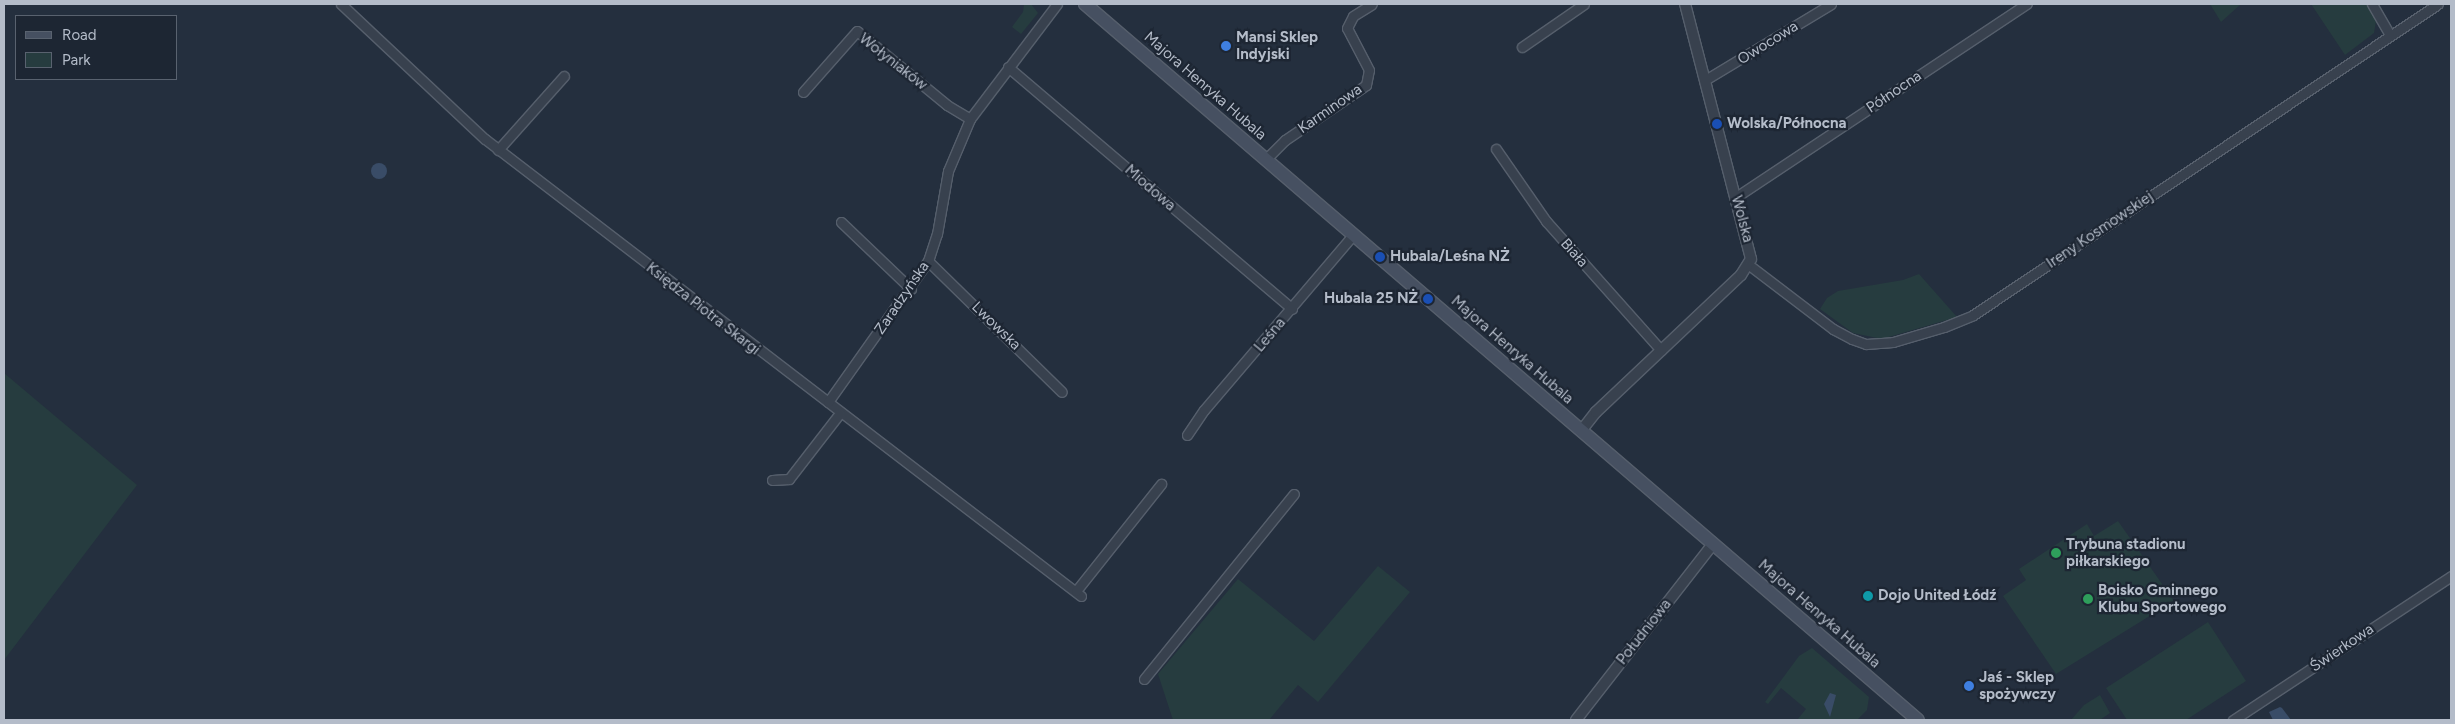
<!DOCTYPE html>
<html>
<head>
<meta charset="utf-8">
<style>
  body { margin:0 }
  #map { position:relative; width:2455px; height:724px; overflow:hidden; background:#242f3e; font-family:Figtree,sans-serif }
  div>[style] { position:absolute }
  .green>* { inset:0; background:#263c3f }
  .water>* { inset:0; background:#394c67 }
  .round { border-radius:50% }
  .roads { filter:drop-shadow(1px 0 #565f6c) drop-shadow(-1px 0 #565f6c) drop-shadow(0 1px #565f6c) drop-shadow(0 -1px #565f6c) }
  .minor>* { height:9px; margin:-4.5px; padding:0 4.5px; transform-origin:4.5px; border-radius:4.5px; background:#38414e }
  .tertiary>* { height:10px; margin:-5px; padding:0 5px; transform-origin:5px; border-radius:5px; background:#38414e }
  .secondary>* { height:12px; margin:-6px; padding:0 6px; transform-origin:6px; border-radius:6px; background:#465061 }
  .dots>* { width:14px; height:14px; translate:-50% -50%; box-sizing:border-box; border:2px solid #1d2633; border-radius:50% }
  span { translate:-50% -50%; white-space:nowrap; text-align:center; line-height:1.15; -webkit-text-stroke:4.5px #1d2633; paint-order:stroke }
  .poi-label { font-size:15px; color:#b4bcc9; font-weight:700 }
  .left { translate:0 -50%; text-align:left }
  .right { translate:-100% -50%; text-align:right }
  .street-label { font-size:15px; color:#b4bcc9 }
  .frame { position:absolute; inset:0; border:5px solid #b4bcc9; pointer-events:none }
  .legend { position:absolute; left:15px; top:15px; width:162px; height:65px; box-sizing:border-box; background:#1d2633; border:1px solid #59626f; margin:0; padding:6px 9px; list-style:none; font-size:15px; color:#b4bcc9 }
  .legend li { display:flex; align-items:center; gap:10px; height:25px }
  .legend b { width:25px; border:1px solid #59626f }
</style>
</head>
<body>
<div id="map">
  <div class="green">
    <div style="clip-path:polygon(1024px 4px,1031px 4px,1038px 13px,1021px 34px,1012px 27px,1023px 12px)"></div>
    <div style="clip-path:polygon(2210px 4px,2241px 4px,2221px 22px)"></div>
    <div style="clip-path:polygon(2311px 4px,2366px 4px,2376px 21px,2374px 33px,2345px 55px)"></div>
    <div style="clip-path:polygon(1919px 274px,1957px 317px,1882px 339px,1853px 333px,1820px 309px,1827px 298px,1838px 291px,1903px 280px)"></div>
    <div style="clip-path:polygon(4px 373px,137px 485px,4px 660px)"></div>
    <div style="clip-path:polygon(2118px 521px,2174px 601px,2056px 674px,2003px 596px,2026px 580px,2019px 569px,2087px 524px,2094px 536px)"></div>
    <div style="clip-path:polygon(1378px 566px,1410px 592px,1318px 702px,1298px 685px,1269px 720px,1173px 720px,1158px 674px,1238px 579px,1314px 641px)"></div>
    <div style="clip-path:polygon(2208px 622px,2246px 681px,2186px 720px,2127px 720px,2106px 688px)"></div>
    <div style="clip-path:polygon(1812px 648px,1869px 697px,1867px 710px,1857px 720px,1797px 720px,1806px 709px,1781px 688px,1768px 704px,1765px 702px,1799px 656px)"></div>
    <div style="clip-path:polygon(2100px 695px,2110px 713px,2100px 720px,2071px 720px,2084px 705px)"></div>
  </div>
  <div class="water">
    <div class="round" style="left:371px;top:163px;width:16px;height:16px"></div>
    <div style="clip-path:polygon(1830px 693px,1836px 695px,1830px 717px,1824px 704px)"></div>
    <div style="clip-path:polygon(2280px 707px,2282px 708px,2291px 720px,2273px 720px,2269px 712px)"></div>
  </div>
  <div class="roads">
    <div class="minor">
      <div style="left:341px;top:4px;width:197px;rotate:43.2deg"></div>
      <div style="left:485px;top:139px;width:751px;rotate:37.48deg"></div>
      <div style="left:2372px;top:4px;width:34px;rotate:60deg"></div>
      <div style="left:1522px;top:47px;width:75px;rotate:-34.7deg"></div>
      <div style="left:1008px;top:67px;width:373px;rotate:40.4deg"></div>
      <div style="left:1705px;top:80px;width:147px;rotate:-31.1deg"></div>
      <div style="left:803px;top:92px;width:81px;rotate:-48.5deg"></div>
      <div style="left:857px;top:31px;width:117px;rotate:39.4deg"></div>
      <div style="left:947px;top:105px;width:27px;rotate:31deg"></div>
      <div style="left:1496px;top:149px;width:88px;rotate:55.2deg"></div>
      <div style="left:1546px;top:221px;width:173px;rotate:48.3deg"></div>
      <div style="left:498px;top:150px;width:99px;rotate:-48.3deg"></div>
      <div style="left:1266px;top:159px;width:27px;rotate:-45deg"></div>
      <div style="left:1285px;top:140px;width:98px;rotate:-34.2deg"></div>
      <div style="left:1366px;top:85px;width:15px;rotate:-79deg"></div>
      <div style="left:1369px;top:70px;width:47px;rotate:-117.6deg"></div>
      <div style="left:1347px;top:28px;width:13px;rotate:-63deg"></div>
      <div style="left:1353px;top:16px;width:22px;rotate:-32deg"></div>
      <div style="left:1736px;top:197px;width:349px;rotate:-33.6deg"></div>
      <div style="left:841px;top:222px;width:97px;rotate:43.7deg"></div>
      <div style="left:928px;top:261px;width:187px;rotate:44.4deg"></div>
      <div style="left:1749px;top:265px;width:106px;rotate:37.3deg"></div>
      <div style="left:1833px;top:329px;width:21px;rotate:28deg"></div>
      <div style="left:1852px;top:339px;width:15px;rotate:20deg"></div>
      <div style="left:1866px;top:344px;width:27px;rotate:-4deg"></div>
      <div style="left:1893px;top:342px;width:53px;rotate:-16.4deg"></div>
      <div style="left:1944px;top:327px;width:31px;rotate:-22deg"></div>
      <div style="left:1973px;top:315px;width:559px;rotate:-33.78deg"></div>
      <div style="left:828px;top:402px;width:173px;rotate:-54.7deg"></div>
      <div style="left:928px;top:261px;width:28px;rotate:-72deg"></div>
      <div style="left:937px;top:234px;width:64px;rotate:-80.1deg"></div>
      <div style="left:948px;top:171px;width:56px;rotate:-67.1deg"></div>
      <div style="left:970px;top:119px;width:144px;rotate:-52.9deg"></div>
      <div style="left:1187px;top:435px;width:30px;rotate:-56deg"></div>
      <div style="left:1204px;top:410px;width:231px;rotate:-49.6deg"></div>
      <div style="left:772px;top:480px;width:17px;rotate:-3deg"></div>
      <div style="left:789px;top:479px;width:83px;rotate:-52.3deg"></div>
      <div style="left:1076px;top:591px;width:137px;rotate:-51.5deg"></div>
      <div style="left:1144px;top:679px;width:238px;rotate:-51deg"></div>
      <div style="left:2233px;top:720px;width:261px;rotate:-33.4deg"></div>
    </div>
    <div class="tertiary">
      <div style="left:1581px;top:431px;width:24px;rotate:-52deg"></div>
      <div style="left:1596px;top:412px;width:199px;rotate:-43.4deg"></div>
      <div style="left:1741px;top:275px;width:19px;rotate:-58deg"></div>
      <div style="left:1751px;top:259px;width:263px;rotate:-104.5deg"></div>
      <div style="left:1576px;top:720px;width:223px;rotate:-52.1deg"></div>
    </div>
    <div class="secondary">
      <div style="left:1085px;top:4px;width:1098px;rotate:40.68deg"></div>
    </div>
  </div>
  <div class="dots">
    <div style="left:1226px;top:46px;background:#3f7fe0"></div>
    <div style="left:1717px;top:124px;background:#1a4fb4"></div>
    <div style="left:1380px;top:257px;background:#1a4fb4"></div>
    <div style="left:1428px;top:299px;background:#1a4fb4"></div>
    <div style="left:2056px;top:553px;background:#2e9e5b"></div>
    <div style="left:1868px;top:596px;background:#0f9aa8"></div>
    <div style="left:2088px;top:599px;background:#2e9e5b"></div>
    <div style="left:1969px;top:686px;background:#3f7fe0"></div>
  </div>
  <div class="poi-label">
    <span class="left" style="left:1236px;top:46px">Mansi Sklep<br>Indyjski</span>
    <span class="left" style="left:1727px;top:124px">Wolska/Północna</span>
    <span class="left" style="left:1390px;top:257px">Hubala/Leśna NŻ</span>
    <span class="right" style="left:1418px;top:299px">Hubala 25 NŻ</span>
    <span class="left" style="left:2066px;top:553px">Trybuna stadionu<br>piłkarskiego</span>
    <span class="left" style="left:2098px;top:599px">Boisko Gminnego<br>Klubu Sportowego</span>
    <span class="left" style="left:1878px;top:596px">Dojo United Łódź</span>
    <span class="left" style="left:1979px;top:686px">Jaś - Sklep<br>spożywczy</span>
  </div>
  <div class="street-label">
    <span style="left:1768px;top:43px;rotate:-32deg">Owocowa</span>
    <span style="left:893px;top:62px;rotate:38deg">Wołyniaków</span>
    <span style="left:1205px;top:86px;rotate:41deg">Majora Henryka Hubala</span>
    <span style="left:1894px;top:92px;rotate:-34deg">Północna</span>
    <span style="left:1330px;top:109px;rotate:-35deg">Karminowa</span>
    <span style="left:1150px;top:188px;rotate:41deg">Miodowa</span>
    <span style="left:1742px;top:219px;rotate:75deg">Wolska</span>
    <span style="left:2100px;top:230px;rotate:-34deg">Ireny Kosmowskiej</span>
    <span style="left:1574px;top:253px;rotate:48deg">Biała</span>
    <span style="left:902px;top:298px;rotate:-56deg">Zaradzyńska</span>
    <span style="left:703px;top:309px;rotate:38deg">Księdza Piotra Skargi</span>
    <span style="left:996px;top:326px;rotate:44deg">Lwowska</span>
    <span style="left:1270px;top:335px;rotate:-50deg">Leśna</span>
    <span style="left:1512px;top:350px;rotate:41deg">Majora Henryka Hubala</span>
    <span style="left:1819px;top:614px;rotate:41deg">Majora Henryka Hubala</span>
    <span style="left:1644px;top:632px;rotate:-52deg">Południowa</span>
    <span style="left:2342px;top:648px;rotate:-34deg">Świerkowa</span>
  </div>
  <div class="frame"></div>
  <ul class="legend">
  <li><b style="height:6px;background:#465061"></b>Road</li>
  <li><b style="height:14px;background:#263c3f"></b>Park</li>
  </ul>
</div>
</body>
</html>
